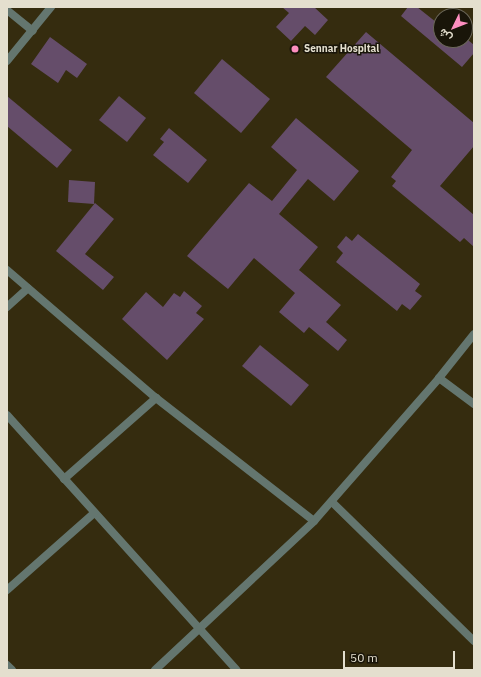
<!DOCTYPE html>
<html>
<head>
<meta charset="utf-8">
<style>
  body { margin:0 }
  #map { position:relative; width:481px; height:677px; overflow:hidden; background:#352c0f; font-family:"IBM Plex Sans",Vazirmatn,sans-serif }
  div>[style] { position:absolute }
  .building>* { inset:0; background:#654d6a }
  .minor>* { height:8px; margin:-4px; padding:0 4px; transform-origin:4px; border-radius:4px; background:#64766f }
  .dots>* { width:11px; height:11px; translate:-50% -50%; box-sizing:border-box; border:2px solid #191509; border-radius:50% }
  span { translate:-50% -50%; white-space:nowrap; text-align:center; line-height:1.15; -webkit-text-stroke:3px #191509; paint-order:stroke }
  .poi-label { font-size:10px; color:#e4dfce; font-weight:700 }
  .left { translate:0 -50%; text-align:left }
  .frame { position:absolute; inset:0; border:8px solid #e4dfce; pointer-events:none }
  .north { position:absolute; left:433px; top:8px; width:40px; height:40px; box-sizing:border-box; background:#191509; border:1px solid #6a6658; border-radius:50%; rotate:227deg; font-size:11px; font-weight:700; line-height:16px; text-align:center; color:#e4dfce }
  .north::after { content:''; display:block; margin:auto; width:14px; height:18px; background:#fd8ebf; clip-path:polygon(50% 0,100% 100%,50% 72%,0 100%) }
  .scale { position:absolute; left:343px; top:651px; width:112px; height:18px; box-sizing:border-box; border:2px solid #e4dfce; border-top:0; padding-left:5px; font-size:12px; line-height:14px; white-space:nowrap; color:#e4dfce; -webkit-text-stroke:3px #191509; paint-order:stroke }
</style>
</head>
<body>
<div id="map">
  <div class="building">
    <div style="clip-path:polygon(282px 7px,314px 7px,328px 20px,315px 35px,305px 26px,291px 41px,276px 27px,289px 13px)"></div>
    <div style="clip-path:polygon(408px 7px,417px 7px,441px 26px,441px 40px,468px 40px,474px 45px,474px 53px,462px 67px,401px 16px)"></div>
    <div style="clip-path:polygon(366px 32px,474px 123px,474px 146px,440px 186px,474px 215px,474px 247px,464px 238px,460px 242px,392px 186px,396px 181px,391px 177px,412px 150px,326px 77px)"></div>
    <div style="clip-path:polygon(50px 37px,87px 64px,77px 78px,66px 70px,58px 83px,31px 64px)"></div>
    <div style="clip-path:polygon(222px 59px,270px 99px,241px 133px,194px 93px)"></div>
    <div style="clip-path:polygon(7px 96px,72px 150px,57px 168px,7px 126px)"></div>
    <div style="clip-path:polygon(119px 96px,146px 118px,127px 142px,99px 120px)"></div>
    <div style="clip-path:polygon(296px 118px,359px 171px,334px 201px,308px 179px,279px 214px,318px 247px,299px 270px,341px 305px,326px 322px,347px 340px,338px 351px,309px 327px,304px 333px,279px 312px,295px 293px,254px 258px,228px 289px,187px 256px,249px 183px,272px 201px,297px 170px,271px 147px)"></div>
    <div style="clip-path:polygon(169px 128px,207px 160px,188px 183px,153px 155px,164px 142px,160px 139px)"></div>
    <div style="clip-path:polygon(69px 180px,95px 182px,94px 204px,68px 202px)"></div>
    <div style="clip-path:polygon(95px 203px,114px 219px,85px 254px,114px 277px,103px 290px,56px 251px)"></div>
    <div style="clip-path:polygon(358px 234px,420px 284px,415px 291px,422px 296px,410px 310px,402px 304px,397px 311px,336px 262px,343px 253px,337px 247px,346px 236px,352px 241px)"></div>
    <div style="clip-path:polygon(184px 291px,202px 306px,196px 313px,204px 319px,167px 360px,122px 319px,146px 292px,163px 307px,174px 293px,180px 297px)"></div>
    <div style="clip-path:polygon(260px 345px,309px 385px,291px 406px,242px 366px)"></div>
  </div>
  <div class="minor">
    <div style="left:7px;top:10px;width:33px;rotate:39deg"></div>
    <div style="left:7px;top:61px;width:70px;rotate:-50.8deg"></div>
    <div style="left:7px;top:270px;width:196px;rotate:40.7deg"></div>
    <div style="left:156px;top:398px;width:200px;rotate:37.9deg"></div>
    <div style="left:7px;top:307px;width:28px;rotate:-42deg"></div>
    <div style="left:439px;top:378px;width:44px;rotate:36.6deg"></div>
    <div style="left:7px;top:415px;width:343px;rotate:48deg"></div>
    <div style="left:64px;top:479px;width:123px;rotate:-41.4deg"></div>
    <div style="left:332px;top:502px;width:199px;rotate:44.4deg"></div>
    <div style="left:7px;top:590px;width:116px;rotate:-41.5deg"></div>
    <div style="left:7px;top:665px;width:7px;rotate:45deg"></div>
    <div style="left:155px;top:670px;width:218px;rotate:-43.1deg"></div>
    <div style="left:314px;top:521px;width:190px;rotate:-48.8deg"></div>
    <div style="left:439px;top:378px;width:56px;rotate:-51.5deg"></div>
  </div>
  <div class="dots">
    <div style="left:295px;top:49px;background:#fd8ebf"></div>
  </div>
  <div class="poi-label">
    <span class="left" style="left:304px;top:49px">Sennar Hospital</span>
  </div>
  <div class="frame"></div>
  <div class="north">ش</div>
  <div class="scale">50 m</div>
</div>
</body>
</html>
